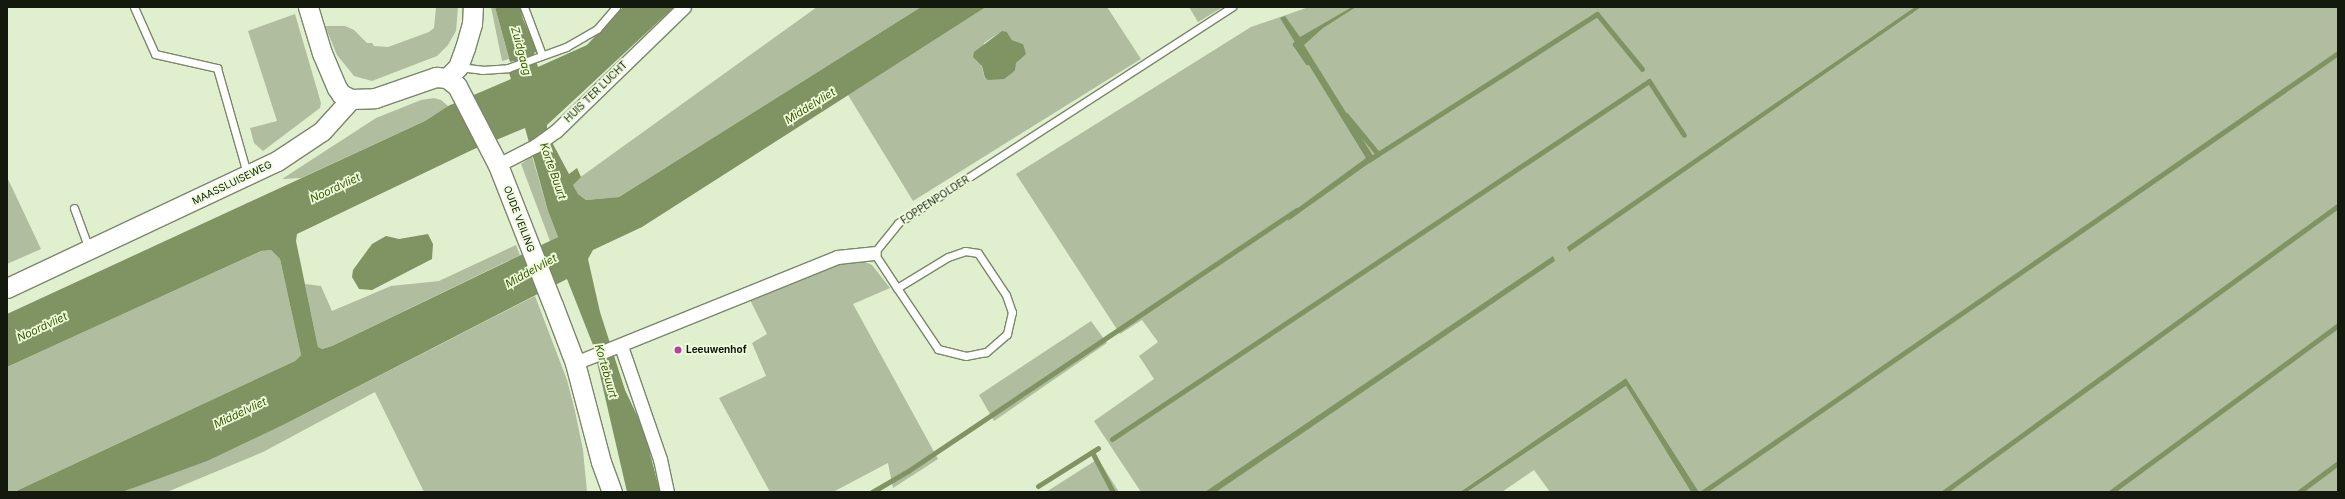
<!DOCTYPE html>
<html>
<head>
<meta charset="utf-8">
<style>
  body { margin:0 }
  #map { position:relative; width:2345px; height:499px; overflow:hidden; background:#e0efce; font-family:Inter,sans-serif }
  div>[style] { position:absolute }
  .green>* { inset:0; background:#b0be9f }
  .water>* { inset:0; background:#7f9462 }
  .stream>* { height:5px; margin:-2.5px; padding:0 2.5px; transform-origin:2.5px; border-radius:2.5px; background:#7f9462 }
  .roads { filter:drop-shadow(1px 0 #7b876a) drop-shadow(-1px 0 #7b876a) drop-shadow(0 1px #7b876a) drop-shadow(0 -1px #7b876a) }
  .lane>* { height:7px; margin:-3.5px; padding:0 3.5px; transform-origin:3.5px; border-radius:3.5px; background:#fff }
  .street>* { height:13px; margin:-6.5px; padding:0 6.5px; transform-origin:6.5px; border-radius:6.5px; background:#fff }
  .secondary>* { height:19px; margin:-9.5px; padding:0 9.5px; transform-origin:9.5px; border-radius:9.5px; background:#fff }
  .dots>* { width:11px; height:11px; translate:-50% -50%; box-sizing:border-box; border:2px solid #edfcdb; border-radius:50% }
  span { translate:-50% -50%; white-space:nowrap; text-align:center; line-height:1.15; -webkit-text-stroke:3.5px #edfcdb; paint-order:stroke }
  .street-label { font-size:10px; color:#14190d }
  .poi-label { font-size:10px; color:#14190d; font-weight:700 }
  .left { translate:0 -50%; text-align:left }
  .water-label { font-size:11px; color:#3c5502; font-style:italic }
  .frame { position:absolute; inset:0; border:8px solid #14190d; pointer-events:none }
</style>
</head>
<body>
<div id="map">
  <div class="green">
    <div style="clip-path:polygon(436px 7px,458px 7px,456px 31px,448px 45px,437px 56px,372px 81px,354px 76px,337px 55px,325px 26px,345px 26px,354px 30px,367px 43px,372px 43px,374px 46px,388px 47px,429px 32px,434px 28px)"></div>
    <div style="clip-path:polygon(491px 7px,495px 7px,509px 59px,502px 61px)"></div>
    <div style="clip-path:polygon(817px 7px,921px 7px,619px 197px,586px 200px,578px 194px,573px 185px,575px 181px)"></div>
    <div style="clip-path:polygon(evenodd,986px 7px,1107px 7px,1141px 59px,913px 201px,848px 95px,986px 7px,1007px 32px,1012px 40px,1023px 44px,1019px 59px,1016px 63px,985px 79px,981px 63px,984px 43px,999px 33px,1007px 32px)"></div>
    <div style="clip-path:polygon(1189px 7px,1223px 7px,1198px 22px)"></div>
    <div style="clip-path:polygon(1309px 7px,2338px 7px,2338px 492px,1699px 492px,1626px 378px,1460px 492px,1141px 492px,1094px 421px,1154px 379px,1139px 356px,1158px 342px,1142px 320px,1120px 334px,1016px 174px,1251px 27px)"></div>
    <div style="clip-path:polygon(295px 14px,321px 103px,320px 108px,263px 151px,254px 143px,250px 128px,277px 121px,248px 31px)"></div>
    <div style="clip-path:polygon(434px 98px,441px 100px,448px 106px,425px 121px,301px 178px,282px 179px,376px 118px,421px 100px)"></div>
    <div style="clip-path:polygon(532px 156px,548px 211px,558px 237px,550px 241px,521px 164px)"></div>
    <div style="clip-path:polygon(7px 177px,41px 249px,7px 264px)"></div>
    <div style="clip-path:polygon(516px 245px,520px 255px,332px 346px,322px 349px,318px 347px,305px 284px,321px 286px,332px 311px,391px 286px,439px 281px)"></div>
    <div style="clip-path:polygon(271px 250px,280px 259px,301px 355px,295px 361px,14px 492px,7px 492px,7px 367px,261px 251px)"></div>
    <div style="clip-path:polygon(845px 258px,859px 259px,872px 265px,890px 288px,853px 304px,938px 459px,893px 488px,888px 463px,833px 492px,770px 492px,719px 398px,766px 376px,752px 343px,767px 334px,748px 296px)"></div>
    <div style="clip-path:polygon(535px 296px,567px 380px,575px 411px,583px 450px,587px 492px,424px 492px,375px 392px,263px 452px,167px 492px,122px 492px,289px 422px)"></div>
    <div style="clip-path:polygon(1091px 321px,1107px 343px,994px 421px,979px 395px)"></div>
    <div style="clip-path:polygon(1626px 386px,1691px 492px,1550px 492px,1534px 470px,1502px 492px,1467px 492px)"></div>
    <div style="clip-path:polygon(1098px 459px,1119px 492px,1046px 492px)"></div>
  </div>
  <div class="water">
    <div style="clip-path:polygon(evenodd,495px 7px,520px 7px,523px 19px,538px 51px,534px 53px,538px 67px,587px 45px,623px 7px,674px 7px,547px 125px,547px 133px,569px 174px,577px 168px,581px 177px,573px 185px,578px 194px,586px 200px,619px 197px,921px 7px,986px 7px,642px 227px,593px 250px,588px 259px,600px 312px,625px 390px,644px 430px,660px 492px,627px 492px,593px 345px,567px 279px,289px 422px,207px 461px,122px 492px,14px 492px,295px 361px,301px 355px,280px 259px,271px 250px,261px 251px,7px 367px,7px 314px,425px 121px,448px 106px,511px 79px,509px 73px,517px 68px,514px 61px,510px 62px,495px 7px,525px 128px,548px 211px,558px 237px,332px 346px,322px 349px,318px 347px,296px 241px,297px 234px,472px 150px,525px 128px)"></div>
    <div style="clip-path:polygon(1352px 7px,1356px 7px,1323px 28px,1304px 45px,1375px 159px,1288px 221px,1291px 213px,1366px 158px,1280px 18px,1285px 16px,1300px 37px)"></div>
    <div style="clip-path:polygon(1915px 7px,1921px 7px,1569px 252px,1567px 247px)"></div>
    <div style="clip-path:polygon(1002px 31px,1007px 32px,1012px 40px,1023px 44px,1026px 54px,1016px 63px,1015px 70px,1012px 73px,1004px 79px,988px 80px,985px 78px,982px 66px,973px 57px,974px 52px)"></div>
    <div style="clip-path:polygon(428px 234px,433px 244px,432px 259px,372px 290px,359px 289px,352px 277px,353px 270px,372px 244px,386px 236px,399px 239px)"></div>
    <div style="clip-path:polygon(1553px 256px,1555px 261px,1216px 492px,1205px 492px)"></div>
    <div style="clip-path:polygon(1626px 378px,1699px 492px,1691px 492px,1626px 386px,1467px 492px,1460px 492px)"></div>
  </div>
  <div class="stream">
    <div style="left:1300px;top:41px;width:6px;rotate:149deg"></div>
    <div style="left:1295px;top:44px;width:22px;rotate:56deg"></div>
    <div style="left:1346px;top:115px;width:50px;rotate:50.6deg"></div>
    <div style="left:1378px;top:154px;width:260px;rotate:-32.6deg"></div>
    <div style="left:1597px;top:14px;width:71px;rotate:50.7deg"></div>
    <div style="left:1369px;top:160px;width:11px;rotate:-34deg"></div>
    <div style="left:1112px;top:439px;width:645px;rotate:-33.69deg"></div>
    <div style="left:1649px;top:81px;width:64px;rotate:57.1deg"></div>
    <div style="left:1092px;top:452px;width:45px;rotate:62.3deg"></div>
    <div style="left:1038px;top:486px;width:71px;rotate:-32.3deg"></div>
    <div style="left:872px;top:492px;width:42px;rotate:-30.3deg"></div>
    <div style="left:908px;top:471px;width:468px;rotate:-33.9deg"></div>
    <div style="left:1703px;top:492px;width:772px;rotate:-34.66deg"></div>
    <div style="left:1944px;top:492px;width:487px;rotate:-36deg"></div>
    <div style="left:2111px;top:492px;width:282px;rotate:-36.3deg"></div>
    <div style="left:2299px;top:492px;width:49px;rotate:-36.6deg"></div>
  </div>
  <div class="roads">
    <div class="lane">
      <div style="left:134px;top:7px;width:51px;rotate:65.9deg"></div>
      <div style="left:155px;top:54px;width:64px;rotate:12.7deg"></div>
      <div style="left:217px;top:68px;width:102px;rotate:74.1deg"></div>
      <div style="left:245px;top:166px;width:7px;rotate:56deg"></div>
      <div style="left:524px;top:7px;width:51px;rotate:69.4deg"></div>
      <div style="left:459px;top:67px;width:23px;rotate:7deg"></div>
      <div style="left:482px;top:70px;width:26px;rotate:-4deg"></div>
      <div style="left:508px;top:68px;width:62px;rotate:-19.9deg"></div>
      <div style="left:566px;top:47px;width:36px;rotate:-30deg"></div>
      <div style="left:597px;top:29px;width:29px;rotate:-49deg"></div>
      <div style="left:74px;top:208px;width:44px;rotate:69.9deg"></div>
      <div style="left:897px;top:288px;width:60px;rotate:-31.3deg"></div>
      <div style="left:948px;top:257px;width:18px;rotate:-19deg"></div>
      <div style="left:965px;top:251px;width:13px;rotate:9deg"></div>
      <div style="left:978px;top:253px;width:50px;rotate:56.3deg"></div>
      <div style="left:1006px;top:295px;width:18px;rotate:71deg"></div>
      <div style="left:1012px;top:312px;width:23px;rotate:103deg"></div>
      <div style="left:1007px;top:334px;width:28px;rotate:139deg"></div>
      <div style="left:986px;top:352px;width:20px;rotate:169deg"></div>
      <div style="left:966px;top:356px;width:29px;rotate:-166deg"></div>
      <div style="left:938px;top:349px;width:73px;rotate:-123.9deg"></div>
      <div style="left:897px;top:288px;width:42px;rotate:-123.3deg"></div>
      <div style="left:874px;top:253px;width:38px;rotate:-51deg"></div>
      <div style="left:898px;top:223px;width:398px;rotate:-32.9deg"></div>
    </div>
    <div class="street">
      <div style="left:498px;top:165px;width:42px;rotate:-27.2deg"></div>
      <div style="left:535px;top:146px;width:26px;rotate:-36deg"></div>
      <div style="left:556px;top:131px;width:178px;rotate:-44.1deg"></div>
      <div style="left:621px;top:346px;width:120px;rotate:71deg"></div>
      <div style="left:660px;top:459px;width:34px;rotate:78deg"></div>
      <div style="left:575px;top:363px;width:283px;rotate:-22deg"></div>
      <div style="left:837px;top:257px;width:37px;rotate:-6deg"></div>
    </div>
    <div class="secondary">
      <div style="left:308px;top:7px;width:48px;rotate:73.1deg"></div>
      <div style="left:322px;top:53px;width:38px;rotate:67deg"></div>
      <div style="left:337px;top:88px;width:7px;rotate:56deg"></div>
      <div style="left:341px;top:94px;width:11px;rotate:27deg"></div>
      <div style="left:351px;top:99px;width:24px;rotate:-2deg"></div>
      <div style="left:375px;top:98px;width:65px;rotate:-19deg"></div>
      <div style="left:436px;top:77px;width:11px;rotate:5deg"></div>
      <div style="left:447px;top:78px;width:13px;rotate:39deg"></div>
      <div style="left:457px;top:86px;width:89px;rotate:62.6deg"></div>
      <div style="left:498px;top:165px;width:150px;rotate:68.6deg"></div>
      <div style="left:553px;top:305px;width:62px;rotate:69.2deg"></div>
      <div style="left:575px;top:363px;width:102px;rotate:75.3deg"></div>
      <div style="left:601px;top:462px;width:32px;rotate:70deg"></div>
      <div style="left:447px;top:78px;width:16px;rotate:-45deg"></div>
      <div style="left:458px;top:67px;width:20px;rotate:-70deg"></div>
      <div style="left:465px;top:48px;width:25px;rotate:-74deg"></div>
      <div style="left:472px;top:24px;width:17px;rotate:-87deg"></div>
      <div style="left:7px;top:288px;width:298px;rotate:-25.2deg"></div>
      <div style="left:277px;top:161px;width:54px;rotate:-33.7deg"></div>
      <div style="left:322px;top:131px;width:43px;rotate:-47.8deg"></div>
    </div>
  </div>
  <div class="dots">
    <div style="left:678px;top:350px;background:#b5439d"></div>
  </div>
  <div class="street-label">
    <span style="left:596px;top:92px;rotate:-44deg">HUIS TER LUCHT</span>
    <span style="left:232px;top:183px;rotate:-26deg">MAASSLUISEWEG</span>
    <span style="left:935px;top:200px;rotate:-33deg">FOPPENPOLDER</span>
    <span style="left:519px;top:219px;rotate:69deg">OUDE VEILING</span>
  </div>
  <div class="poi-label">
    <span class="left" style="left:686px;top:350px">Leeuwenhof</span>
  </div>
  <div class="water-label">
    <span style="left:521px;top:51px;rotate:75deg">Zuidgaag</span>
    <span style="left:810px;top:106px;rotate:-32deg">Middelvliet</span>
    <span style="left:553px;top:171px;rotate:71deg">Korte Buurt</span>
    <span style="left:335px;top:188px;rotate:-25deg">Noordvliet</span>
    <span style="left:531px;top:271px;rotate:-29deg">Middelvliet</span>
    <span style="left:42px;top:327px;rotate:-25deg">Noordvliet</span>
    <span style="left:606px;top:371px;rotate:74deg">Kortebuurt</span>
    <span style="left:240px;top:413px;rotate:-25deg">Middelvliet</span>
  </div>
  <div class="frame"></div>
</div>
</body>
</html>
